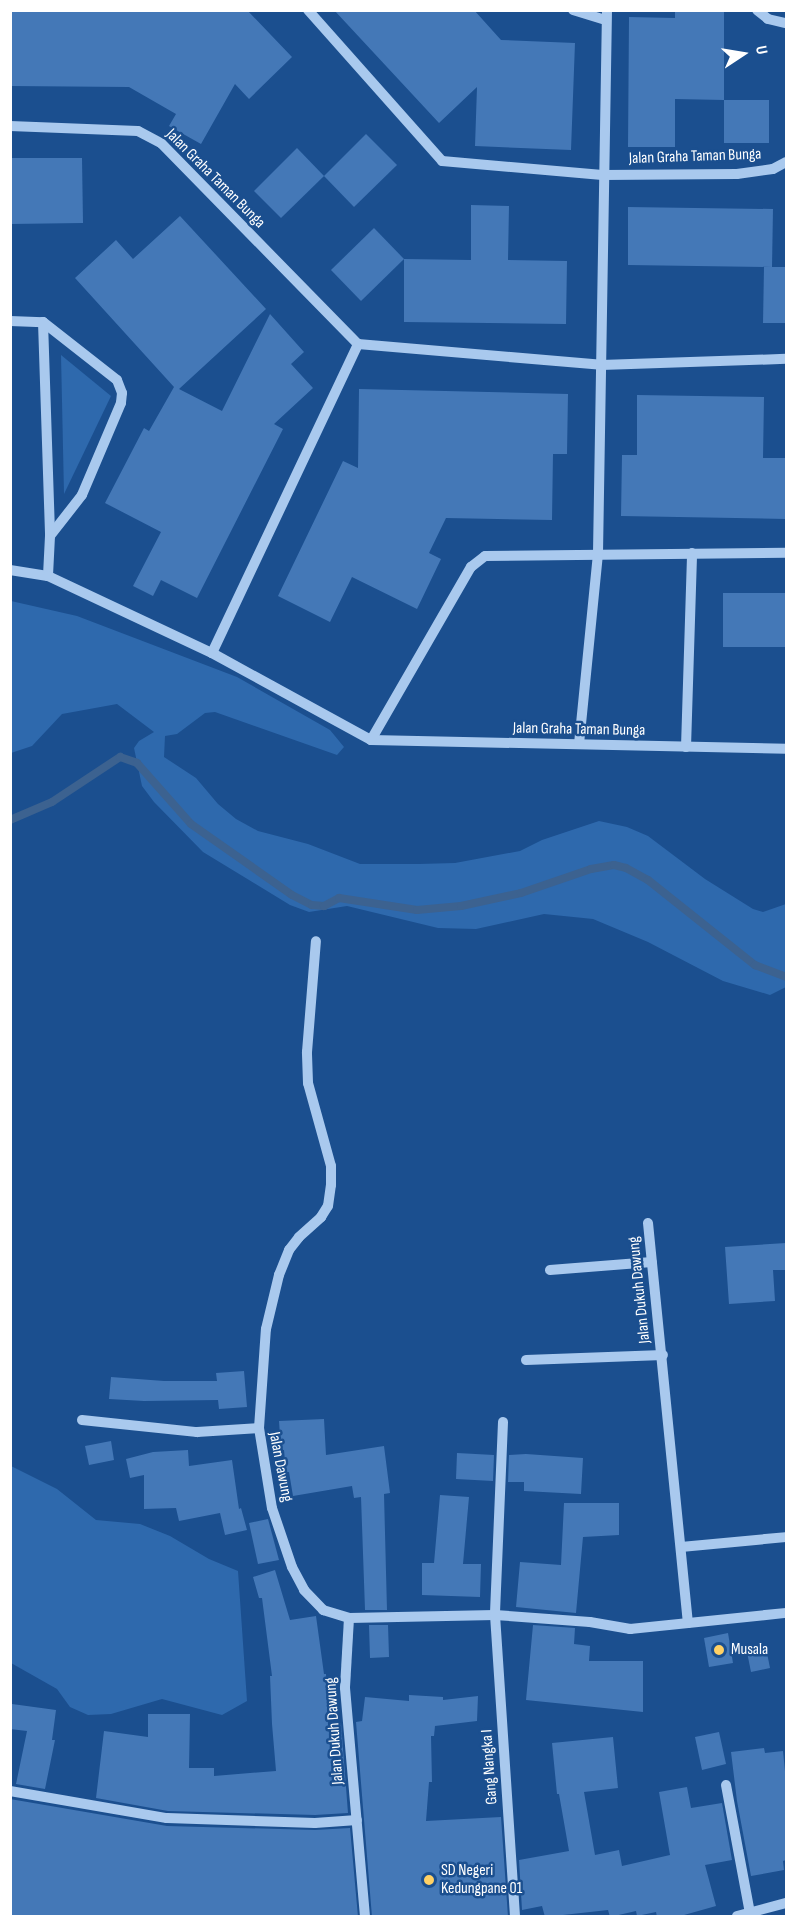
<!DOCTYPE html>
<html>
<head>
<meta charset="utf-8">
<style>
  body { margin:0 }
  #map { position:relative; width:797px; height:1927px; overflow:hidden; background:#1b4f8f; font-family:"Sofia Sans Condensed",sans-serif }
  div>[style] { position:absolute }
  .green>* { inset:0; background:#2e69ad }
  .stream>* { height:8px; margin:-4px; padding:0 4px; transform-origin:4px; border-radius:4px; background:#3c6290 }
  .building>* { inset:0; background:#4478b7 }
  .minor>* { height:10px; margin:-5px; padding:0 5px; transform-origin:5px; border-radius:5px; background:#a9c9ee }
  .dots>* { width:16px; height:16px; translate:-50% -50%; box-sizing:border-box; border:3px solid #1b4f8f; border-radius:50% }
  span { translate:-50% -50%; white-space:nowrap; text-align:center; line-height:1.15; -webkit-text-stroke:5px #1b4f8f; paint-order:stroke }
  .street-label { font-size:16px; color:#fff }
  .poi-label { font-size:16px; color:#fff }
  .left { translate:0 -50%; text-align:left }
  .frame { position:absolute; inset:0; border:12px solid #fff; pointer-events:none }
  .north { position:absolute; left:713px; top:24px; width:60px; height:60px; -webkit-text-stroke:4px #1b4f8f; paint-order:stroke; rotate:78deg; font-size:16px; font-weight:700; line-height:24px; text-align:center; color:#fff }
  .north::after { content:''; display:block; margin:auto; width:21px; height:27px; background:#fff; clip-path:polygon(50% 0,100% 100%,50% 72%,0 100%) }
</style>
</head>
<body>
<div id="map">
  <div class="green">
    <div style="clip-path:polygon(61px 355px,111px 396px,64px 494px)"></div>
    <div style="clip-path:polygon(11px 601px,77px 616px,237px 677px,330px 730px,344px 747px,337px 755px,215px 712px,205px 713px,177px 734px,165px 736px,164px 757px,196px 778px,218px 804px,236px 819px,258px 831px,308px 844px,360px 864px,419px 864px,455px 863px,520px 851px,542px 840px,599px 821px,627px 827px,648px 836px,705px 879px,753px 909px,763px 912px,786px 904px,786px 987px,770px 995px,723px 981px,648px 942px,593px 919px,544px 914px,476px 929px,438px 928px,347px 906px,309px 912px,290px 905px,203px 852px,154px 802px,142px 786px,134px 748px,139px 741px,154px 732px,117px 704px,62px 714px,32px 746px,11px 753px)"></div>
    <div style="clip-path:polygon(11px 1466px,57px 1489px,96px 1520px,140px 1524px,170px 1536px,209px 1559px,238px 1571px,247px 1701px,222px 1715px,162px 1699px,111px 1714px,88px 1715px,70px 1707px,57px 1689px,11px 1663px)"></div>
  </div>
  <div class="stream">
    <div style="left:10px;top:820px;width:46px;rotate:-23.2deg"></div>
    <div style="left:52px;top:802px;width:82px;rotate:-33.5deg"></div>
    <div style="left:120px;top:757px;width:18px;rotate:19deg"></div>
    <div style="left:137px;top:763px;width:81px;rotate:48.5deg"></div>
    <div style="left:191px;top:824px;width:123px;rotate:35.1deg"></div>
    <div style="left:292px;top:895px;width:22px;rotate:27deg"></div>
    <div style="left:312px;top:905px;width:12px;rotate:5deg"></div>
    <div style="left:324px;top:906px;width:17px;rotate:-28deg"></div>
    <div style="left:339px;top:898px;width:79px;rotate:8.7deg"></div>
    <div style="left:417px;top:910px;width:44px;rotate:-5.2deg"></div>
    <div style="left:461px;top:906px;width:61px;rotate:-12.2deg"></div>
    <div style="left:521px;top:893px;width:74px;rotate:-18.9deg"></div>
    <div style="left:591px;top:869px;width:23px;rotate:-10deg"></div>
    <div style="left:614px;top:865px;width:12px;rotate:14deg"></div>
    <div style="left:626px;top:868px;width:25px;rotate:29deg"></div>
    <div style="left:648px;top:880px;width:137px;rotate:38.5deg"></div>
    <div style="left:755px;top:965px;width:33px;rotate:21deg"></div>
  </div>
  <div class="building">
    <div style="clip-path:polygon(10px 10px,247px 10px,292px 57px,249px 99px,235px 84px,201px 144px,169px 126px,176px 114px,129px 87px,10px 86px)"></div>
    <div style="clip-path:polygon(334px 10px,474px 10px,501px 40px,575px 43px,571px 150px,475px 146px,477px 87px,439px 123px)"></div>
    <div style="clip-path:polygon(675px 10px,724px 10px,724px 100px,675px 99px,675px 147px,628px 147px,629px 17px,675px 18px)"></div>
    <div style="clip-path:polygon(724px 100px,769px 100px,769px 143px,724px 143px)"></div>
    <div style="clip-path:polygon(366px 134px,397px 165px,354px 207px,324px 176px)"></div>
    <div style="clip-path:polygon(297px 148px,324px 176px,281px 218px,254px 191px)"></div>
    <div style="clip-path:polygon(10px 158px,82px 158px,83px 223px,10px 224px)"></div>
    <div style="clip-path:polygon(471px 205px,509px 206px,508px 260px,567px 261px,566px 324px,404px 322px,404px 259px,471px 260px)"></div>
    <div style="clip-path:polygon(628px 207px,773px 209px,772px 267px,628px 265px)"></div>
    <div style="clip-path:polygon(180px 216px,266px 309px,179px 389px,222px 411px,270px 314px,304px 352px,291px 364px,313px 388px,274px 424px,283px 429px,197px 598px,161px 580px,153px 596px,133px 586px,161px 532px,105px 503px,144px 428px,149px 431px,174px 387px,75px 278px,116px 240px,133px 259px)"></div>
    <div style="clip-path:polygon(374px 228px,404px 259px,361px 301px,331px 270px)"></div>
    <div style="clip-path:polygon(764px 267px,786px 267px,786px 323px,763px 323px)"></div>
    <div style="clip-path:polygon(359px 389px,568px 394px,567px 454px,553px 454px,552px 520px,446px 518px,429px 553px,441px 559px,417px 609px,352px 577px,330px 622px,278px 596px,343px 461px,358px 468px)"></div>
    <div style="clip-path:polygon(637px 395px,764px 397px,763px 458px,786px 458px,786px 519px,621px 516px,622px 455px,637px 455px)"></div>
    <div style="clip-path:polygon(723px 593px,786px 593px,786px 647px,723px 647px)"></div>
    <div style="clip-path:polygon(786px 1243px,786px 1270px,773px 1270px,775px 1301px,729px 1304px,725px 1247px)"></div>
    <div style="clip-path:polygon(244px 1371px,247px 1407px,219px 1409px,218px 1400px,144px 1401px,109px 1399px,111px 1377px,164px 1381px,217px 1381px,216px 1373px)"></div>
    <div style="clip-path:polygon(324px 1419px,326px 1455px,384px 1446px,390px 1493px,384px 1494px,387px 1610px,365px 1610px,361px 1497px,354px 1498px,352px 1486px,293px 1496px,289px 1472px,286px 1472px,284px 1450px,281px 1450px,279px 1421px)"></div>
    <div style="clip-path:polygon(111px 1441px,114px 1460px,89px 1465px,85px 1446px)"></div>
    <div style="clip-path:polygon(188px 1450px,189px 1466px,232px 1460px,239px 1509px,241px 1508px,247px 1530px,225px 1535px,220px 1513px,179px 1521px,176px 1508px,144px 1509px,144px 1475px,130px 1478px,126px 1459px,153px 1452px)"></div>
    <div style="clip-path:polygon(457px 1453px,494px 1455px,493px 1481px,456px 1479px)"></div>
    <div style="clip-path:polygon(526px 1454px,583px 1458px,581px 1494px,524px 1491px,524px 1482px,508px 1482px,509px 1455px)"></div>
    <div style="clip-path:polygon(440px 1495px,469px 1497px,463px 1564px,481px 1564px,480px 1597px,422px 1595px,422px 1563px,434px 1563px)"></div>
    <div style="clip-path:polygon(564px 1503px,619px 1503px,619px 1535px,583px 1537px,576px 1613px,516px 1607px,520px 1562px,561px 1565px)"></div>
    <div style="clip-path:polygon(268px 1519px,279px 1560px,258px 1564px,249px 1523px)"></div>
    <div style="clip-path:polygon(275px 1570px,290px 1620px,316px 1616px,324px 1674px,326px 1674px,328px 1725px,341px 1723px,348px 1813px,315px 1815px,168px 1811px,96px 1798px,104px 1731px,148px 1737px,148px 1714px,190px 1714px,189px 1768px,214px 1768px,214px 1776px,276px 1771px,272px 1724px,270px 1676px,272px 1676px,262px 1598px,259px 1598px,253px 1577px)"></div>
    <div style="clip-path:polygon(369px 1625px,388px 1625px,389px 1657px,370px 1658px)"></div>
    <div style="clip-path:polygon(533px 1625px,575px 1628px,574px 1644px,590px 1646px,589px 1661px,643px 1661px,643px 1712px,526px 1700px)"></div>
    <div style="clip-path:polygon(728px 1633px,733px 1663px,709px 1667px,704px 1638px)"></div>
    <div style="clip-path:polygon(766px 1648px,770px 1668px,751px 1672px,747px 1652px)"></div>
    <div style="clip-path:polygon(409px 1695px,443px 1697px,443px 1700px,478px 1696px,477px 1721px,435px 1726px,434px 1736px,431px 1736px,432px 1782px,429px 1782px,426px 1821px,501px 1817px,508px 1917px,372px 1917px,356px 1722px,362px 1721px,365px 1697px,409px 1701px)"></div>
    <div style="clip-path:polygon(12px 1704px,56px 1710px,52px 1740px,55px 1740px,45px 1789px,16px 1784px,27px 1731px,10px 1729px)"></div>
    <div style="clip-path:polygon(719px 1732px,726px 1764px,702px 1770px,695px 1737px)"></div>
    <div style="clip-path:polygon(613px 1737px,618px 1788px,584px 1792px,595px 1855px,619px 1850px,622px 1866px,670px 1855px,659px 1792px,687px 1787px,691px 1808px,722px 1803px,732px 1860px,705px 1865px,716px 1906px,677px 1917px,657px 1917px,656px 1912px,637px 1916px,636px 1911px,610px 1917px,608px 1910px,545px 1917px,542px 1906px,522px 1910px,519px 1860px,569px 1851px,559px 1794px,557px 1794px,552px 1743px)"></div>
    <div style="clip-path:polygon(764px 1748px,765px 1753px,783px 1751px,786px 1781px,786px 1860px,783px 1861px,784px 1870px,751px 1876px,737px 1801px,731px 1752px)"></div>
    <div style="clip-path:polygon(10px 1799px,167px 1826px,315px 1830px,350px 1828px,358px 1917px,10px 1917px)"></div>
  </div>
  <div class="minor">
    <div style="left:308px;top:10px;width:202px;rotate:48.4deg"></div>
    <div style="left:442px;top:161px;width:161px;rotate:5deg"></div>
    <div style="left:602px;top:175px;width:135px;rotate:-0.4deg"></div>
    <div style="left:737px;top:174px;width:36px;rotate:-8deg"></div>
    <div style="left:773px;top:169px;width:15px;rotate:-28deg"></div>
    <div style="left:573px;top:10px;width:34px;rotate:17deg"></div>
    <div style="left:757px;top:10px;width:14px;rotate:39deg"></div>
    <div style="left:768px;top:19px;width:18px;rotate:13deg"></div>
    <div style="left:10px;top:126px;width:128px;rotate:2.2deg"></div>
    <div style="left:138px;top:131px;width:26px;rotate:28deg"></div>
    <div style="left:161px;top:143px;width:281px;rotate:45.6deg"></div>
    <div style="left:358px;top:344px;width:244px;rotate:4.9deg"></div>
    <div style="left:601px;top:365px;width:185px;rotate:-1.9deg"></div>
    <div style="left:10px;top:321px;width:33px;rotate:2deg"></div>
    <div style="left:43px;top:322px;width:214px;rotate:88.1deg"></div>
    <div style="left:50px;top:536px;width:40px;rotate:92.9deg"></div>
    <div style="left:43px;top:322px;width:94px;rotate:38.1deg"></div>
    <div style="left:117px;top:380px;width:14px;rotate:69deg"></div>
    <div style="left:122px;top:393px;width:10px;rotate:96deg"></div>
    <div style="left:121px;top:403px;width:100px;rotate:113deg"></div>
    <div style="left:82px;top:495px;width:52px;rotate:128deg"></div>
    <div style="left:10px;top:570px;width:38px;rotate:9deg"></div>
    <div style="left:48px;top:576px;width:181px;rotate:25.2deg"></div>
    <div style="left:212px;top:653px;width:181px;rotate:28.7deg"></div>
    <div style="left:371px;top:740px;width:415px;rotate:1.2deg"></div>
    <div style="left:212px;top:653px;width:342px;rotate:-64.7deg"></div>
    <div style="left:371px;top:740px;width:200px;rotate:-60deg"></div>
    <div style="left:471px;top:567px;width:18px;rotate:-38deg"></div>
    <div style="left:485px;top:556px;width:301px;rotate:-0.6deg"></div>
    <div style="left:579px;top:744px;width:192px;rotate:-84.3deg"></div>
    <div style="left:598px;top:553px;width:543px;rotate:-89.05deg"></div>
    <div style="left:686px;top:747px;width:194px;rotate:-88.2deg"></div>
    <div style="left:648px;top:1223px;width:402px;rotate:84.3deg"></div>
    <div style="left:550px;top:1270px;width:102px;rotate:-4.5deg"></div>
    <div style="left:526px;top:1360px;width:137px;rotate:-2.1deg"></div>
    <div style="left:82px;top:1420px;width:116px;rotate:6deg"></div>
    <div style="left:197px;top:1432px;width:62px;rotate:-3.7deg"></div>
    <div style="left:259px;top:1428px;width:81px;rotate:80.8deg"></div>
    <div style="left:272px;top:1508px;width:62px;rotate:71.3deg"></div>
    <div style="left:292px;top:1567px;width:26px;rotate:62deg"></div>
    <div style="left:304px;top:1590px;width:28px;rotate:46deg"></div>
    <div style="left:323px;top:1610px;width:27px;rotate:17deg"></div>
    <div style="left:349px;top:1618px;width:146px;rotate:-1.2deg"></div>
    <div style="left:495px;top:1615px;width:95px;rotate:4.2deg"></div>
    <div style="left:590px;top:1622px;width:41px;rotate:9.9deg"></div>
    <div style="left:630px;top:1629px;width:157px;rotate:-5.9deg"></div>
    <div style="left:503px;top:1422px;width:193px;rotate:92.4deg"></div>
    <div style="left:495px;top:1615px;width:302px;rotate:86.2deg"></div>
    <div style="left:259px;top:1428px;width:99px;rotate:-86deg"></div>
    <div style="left:266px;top:1329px;width:56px;rotate:-76.5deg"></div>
    <div style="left:279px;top:1275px;width:27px;rotate:-68deg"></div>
    <div style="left:289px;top:1250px;width:16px;rotate:-52deg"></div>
    <div style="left:299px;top:1237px;width:30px;rotate:-42deg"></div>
    <div style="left:321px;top:1217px;width:13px;rotate:-58deg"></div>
    <div style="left:328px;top:1206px;width:21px;rotate:-82deg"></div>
    <div style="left:331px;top:1185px;width:19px;rotate:-90deg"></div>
    <div style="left:331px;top:1166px;width:86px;rotate:-105.5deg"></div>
    <div style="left:308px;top:1083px;width:31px;rotate:-92deg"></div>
    <div style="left:307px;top:1052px;width:111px;rotate:-85.4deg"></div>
    <div style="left:681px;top:1547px;width:105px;rotate:-5.4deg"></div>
    <div style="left:349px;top:1618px;width:70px;rotate:93.3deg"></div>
    <div style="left:345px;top:1688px;width:229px;rotate:85deg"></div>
    <div style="left:726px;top:1785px;width:130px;rotate:79.4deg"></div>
    <div style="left:10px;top:1791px;width:159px;rotate:9.8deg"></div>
    <div style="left:167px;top:1818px;width:148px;rotate:1.9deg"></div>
    <div style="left:315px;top:1823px;width:42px;rotate:-4.1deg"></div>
    <div style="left:737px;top:1916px;width:51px;rotate:-14.9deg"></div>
  </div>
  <div class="dots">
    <div style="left:719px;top:1650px;background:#ffd166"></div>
    <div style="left:429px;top:1880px;background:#ffd166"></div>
  </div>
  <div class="street-label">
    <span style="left:695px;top:157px;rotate:-2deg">Jalan Graha Taman Bunga</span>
    <span style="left:215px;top:179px;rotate:45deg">Jalan Graha Taman Bunga</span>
    <span style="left:579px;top:730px;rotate:1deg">Jalan Graha Taman Bunga</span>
    <span style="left:640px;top:1290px;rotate:-96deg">Jalan Dukuh Dawung</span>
    <span style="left:280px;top:1467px;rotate:79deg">Jalan Dawung</span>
    <span style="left:335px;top:1731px;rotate:-94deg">Jalan Dukuh Dawung</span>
    <span style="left:490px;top:1767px;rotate:-94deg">Gang Nangka I</span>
  </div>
  <div class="poi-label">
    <span class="left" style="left:731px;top:1650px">Musala</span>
    <span class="left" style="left:441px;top:1880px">SD Negeri<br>Kedungpane 01</span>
  </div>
  <div class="frame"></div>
  <div class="north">U</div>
</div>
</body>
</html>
